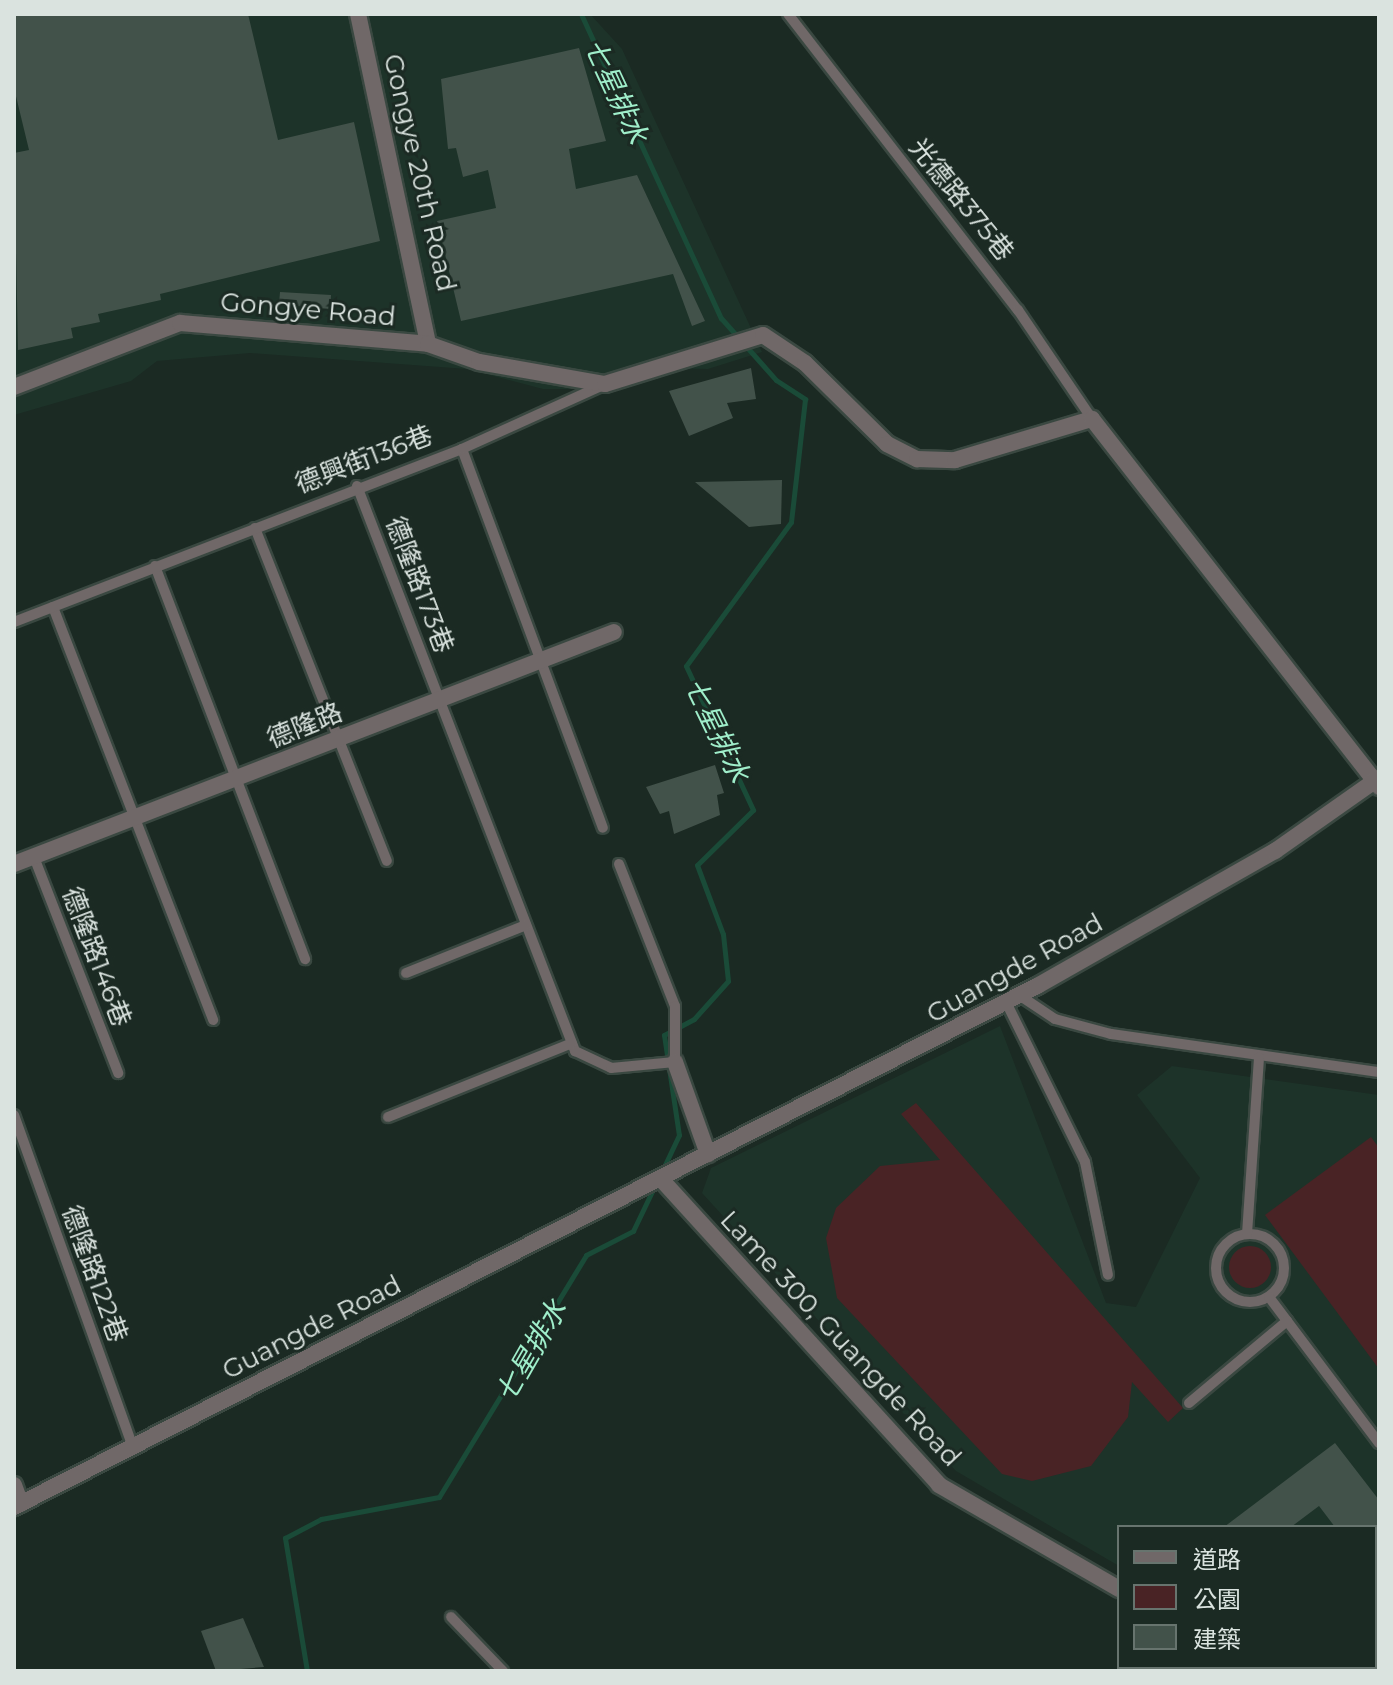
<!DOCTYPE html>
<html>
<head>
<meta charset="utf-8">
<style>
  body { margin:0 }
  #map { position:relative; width:1393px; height:1685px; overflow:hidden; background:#1b2a23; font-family:Montserrat,"Noto Sans TC",sans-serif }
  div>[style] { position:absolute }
  .built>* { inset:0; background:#1d3329 }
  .green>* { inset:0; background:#492325 }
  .round { border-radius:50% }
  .stream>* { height:5px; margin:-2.5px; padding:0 2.5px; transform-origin:2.5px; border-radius:2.5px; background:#1a4b38 }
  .building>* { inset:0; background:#42524a }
  .roads { filter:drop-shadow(2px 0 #3a4841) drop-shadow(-2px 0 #3a4841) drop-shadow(0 2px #3a4841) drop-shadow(0 -2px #3a4841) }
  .lane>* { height:10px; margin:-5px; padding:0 5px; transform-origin:5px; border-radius:5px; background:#706868 }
  .lane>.ring { margin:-5px; padding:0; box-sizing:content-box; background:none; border:10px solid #706868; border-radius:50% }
  .street>* { height:16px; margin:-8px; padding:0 8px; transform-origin:8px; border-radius:8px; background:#706868 }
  span { translate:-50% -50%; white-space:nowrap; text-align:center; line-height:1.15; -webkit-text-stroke:6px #1b2a23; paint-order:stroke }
  .street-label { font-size:26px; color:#dae3df }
  .water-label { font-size:28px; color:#9feeca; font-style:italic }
  .frame { position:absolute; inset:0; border:16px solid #dae3df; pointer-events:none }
  .legend { position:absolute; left:1117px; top:1525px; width:260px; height:144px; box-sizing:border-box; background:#1b2a23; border:2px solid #67746e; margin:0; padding:10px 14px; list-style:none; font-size:24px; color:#dae3df }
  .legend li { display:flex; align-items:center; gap:16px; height:40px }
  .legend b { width:40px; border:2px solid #67746e }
</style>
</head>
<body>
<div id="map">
  <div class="built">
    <div style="clip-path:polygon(14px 14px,590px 14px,622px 49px,762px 352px,708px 369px,656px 368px,576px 389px,543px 389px,467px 369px,250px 353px,157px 361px,131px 381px,14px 415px)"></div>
    <div style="clip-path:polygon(1000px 1026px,1106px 1303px,1136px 1307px,1200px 1178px,1137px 1095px,1172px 1066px,1379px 1095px,1379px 1671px,1233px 1667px,1375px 1667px,1375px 1527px,1119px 1527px,1119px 1566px,956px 1471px,702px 1193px,711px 1168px)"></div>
  </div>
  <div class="green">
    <div style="clip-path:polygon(916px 1103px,1183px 1408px,1168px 1422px,1132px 1382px,1128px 1417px,1091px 1466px,1032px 1481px,1002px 1474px,837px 1298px,826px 1238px,836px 1208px,880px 1166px,940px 1160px,901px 1114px)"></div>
    <div style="clip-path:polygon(1371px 1137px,1379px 1148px,1379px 1369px,1265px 1215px)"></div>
    <div class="round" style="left:1229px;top:1246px;width:42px;height:42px"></div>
  </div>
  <div class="stream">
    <div style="left:581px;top:14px;width:335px;rotate:65.3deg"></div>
    <div style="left:721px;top:318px;width:83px;rotate:48.4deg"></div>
    <div style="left:776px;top:380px;width:35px;rotate:33deg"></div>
    <div style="left:805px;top:399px;width:124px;rotate:96.5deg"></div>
    <div style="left:791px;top:522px;width:178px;rotate:126.1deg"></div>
    <div style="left:686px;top:666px;width:159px;rotate:65deg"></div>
    <div style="left:753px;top:810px;width:78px;rotate:135.5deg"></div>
    <div style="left:697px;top:865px;width:74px;rotate:69.4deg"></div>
    <div style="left:723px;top:934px;width:47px;rotate:83.9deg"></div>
    <div style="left:728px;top:981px;width:51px;rotate:131.8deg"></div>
    <div style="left:694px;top:1019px;width:34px;rotate:152deg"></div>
    <div style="left:664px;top:1035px;width:101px;rotate:81.5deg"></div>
    <div style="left:679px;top:1135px;width:42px;rotate:115.3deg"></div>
    <div style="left:307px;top:1671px;width:135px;rotate:-99.4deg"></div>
    <div style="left:285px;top:1538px;width:41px;rotate:-27.8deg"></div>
    <div style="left:321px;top:1519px;width:120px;rotate:-10.6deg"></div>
    <div style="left:439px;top:1497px;width:283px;rotate:-58.7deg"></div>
    <div style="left:586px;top:1255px;width:53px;rotate:-27.1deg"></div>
    <div style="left:633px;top:1231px;width:51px;rotate:-64.4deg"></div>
  </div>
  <div class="building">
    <div style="clip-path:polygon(14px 14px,248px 14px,278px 140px,354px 122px,380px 241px,160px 294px,161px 300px,98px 314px,100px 322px,71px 328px,73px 338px,18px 350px,14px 153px,29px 150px,14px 88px)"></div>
    <div style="clip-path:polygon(579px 48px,606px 141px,569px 149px,576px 189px,637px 175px,705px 321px,692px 326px,673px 274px,461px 321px,437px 221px,496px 208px,488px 170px,463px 177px,456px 148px,448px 149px,441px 79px)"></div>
    <div style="clip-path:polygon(280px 292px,331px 295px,330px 310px,279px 304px)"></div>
    <div style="clip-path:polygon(751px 368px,756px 399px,727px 403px,733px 418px,689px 436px,669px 391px)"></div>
    <div style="clip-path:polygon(782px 480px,781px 524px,749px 527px,695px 482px)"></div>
    <div style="clip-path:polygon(715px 765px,724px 793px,717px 795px,720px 815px,674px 834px,669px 811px,660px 814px,646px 787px)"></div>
    <div style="clip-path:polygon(1335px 1443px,1379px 1500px,1379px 1527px,1335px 1527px,1319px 1506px,1291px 1527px,1224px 1527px)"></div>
    <div style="clip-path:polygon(243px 1618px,264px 1667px,216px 1671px,201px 1631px)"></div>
  </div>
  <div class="roads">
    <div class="lane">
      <div style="left:788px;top:14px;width:375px;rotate:52.2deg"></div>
      <div style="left:1018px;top:310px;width:132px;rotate:55.8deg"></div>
      <div style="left:462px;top:449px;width:404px;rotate:69.6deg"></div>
      <div style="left:357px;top:486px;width:606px;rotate:68.9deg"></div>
      <div style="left:575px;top:1051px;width:40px;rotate:25deg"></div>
      <div style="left:611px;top:1068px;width:64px;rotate:-5.4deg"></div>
      <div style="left:255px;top:528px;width:358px;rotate:68.4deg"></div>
      <div style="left:155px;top:566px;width:421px;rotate:69.1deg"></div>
      <div style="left:53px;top:607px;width:443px;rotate:68.8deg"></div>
      <div style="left:14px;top:622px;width:480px;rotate:-21.1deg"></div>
      <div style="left:462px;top:449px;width:157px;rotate:-24.4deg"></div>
      <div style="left:34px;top:857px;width:232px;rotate:68.7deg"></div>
      <div style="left:619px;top:864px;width:153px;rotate:68.5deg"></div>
      <div style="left:675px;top:1006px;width:56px;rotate:90deg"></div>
      <div style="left:406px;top:973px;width:129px;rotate:-21.8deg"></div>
      <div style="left:1019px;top:995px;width:43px;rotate:33.7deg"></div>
      <div style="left:1055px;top:1019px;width:58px;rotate:15deg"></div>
      <div style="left:1111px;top:1034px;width:271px;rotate:8.1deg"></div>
      <div style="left:1006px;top:1002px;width:178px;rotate:63.7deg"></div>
      <div style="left:1085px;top:1162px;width:115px;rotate:78.5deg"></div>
      <div style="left:14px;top:1115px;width:354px;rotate:70.3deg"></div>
      <div style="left:388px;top:1117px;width:198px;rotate:-21.9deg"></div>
      <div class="ring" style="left:1216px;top:1234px;width:58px;height:58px"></div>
      <div style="left:1247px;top:1234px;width:177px;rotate:-86.1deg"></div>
      <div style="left:1269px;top:1297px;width:183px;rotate:53deg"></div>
      <div style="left:1189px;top:1403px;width:128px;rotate:-39.9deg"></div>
      <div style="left:451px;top:1617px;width:75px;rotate:46.1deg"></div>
    </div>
    <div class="street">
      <div style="left:358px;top:14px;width:337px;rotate:78deg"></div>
      <div style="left:14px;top:387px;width:178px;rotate:-21.1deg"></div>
      <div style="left:180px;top:323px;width:249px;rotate:4.8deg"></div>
      <div style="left:428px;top:344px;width:54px;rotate:19.4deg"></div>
      <div style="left:479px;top:362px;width:128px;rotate:9.9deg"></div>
      <div style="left:605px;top:384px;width:165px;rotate:-17.2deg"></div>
      <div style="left:763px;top:335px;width:50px;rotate:33.7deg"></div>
      <div style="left:805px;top:363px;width:115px;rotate:44.6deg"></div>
      <div style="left:887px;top:444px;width:34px;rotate:27deg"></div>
      <div style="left:917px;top:459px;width:38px;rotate:2deg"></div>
      <div style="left:955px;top:460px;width:143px;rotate:-16.7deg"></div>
      <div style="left:1092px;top:419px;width:467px;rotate:52deg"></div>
      <div style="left:14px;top:864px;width:643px;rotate:-21.14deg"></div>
      <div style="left:675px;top:1062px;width:98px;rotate:70.3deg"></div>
      <div style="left:661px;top:1179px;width:413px;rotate:47.7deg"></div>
      <div style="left:939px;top:1485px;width:208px;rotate:30deg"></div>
      <div style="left:14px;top:1485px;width:20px;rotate:70deg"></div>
      <div style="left:14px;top:1507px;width:1148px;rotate:-26.99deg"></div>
      <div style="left:1037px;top:986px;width:274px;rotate:-29.6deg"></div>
      <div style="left:1275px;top:851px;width:127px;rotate:-35.1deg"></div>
      <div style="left:1201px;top:1667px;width:5px;rotate:53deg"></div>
      <div style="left:1145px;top:1671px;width:6px;rotate:-45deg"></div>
      <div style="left:1378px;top:1671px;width:1px;rotate:-45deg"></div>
    </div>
  </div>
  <div class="street-label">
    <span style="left:419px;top:173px;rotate:77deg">Gongye 20th Road</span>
    <span style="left:961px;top:200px;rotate:51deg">光德路375巷</span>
    <span style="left:308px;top:310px;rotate:5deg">Gongye Road</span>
    <span style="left:364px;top:460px;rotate:-21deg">德興街136巷</span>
    <span style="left:419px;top:585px;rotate:69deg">德隆路173巷</span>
    <span style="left:305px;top:726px;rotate:-22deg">德隆路</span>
    <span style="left:96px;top:957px;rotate:69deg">德隆路146巷</span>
    <span style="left:1015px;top:969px;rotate:-29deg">Guangde Road</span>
    <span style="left:94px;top:1274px;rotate:70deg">德隆路122巷</span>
    <span style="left:312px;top:1328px;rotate:-27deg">Guangde Road</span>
    <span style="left:840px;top:1339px;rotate:47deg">Lame 300, Guangde Road</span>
  </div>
  <div class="water-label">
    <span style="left:616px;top:91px;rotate:65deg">七星排水</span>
    <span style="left:717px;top:730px;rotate:64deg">七星排水</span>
    <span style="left:531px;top:1351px;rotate:-60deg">七星排水</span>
  </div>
  <div class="frame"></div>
  <ul class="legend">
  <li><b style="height:10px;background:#706868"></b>道路</li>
  <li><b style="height:22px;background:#492325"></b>公園</li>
  <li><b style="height:22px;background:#42524a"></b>建築</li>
  </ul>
</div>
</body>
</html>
